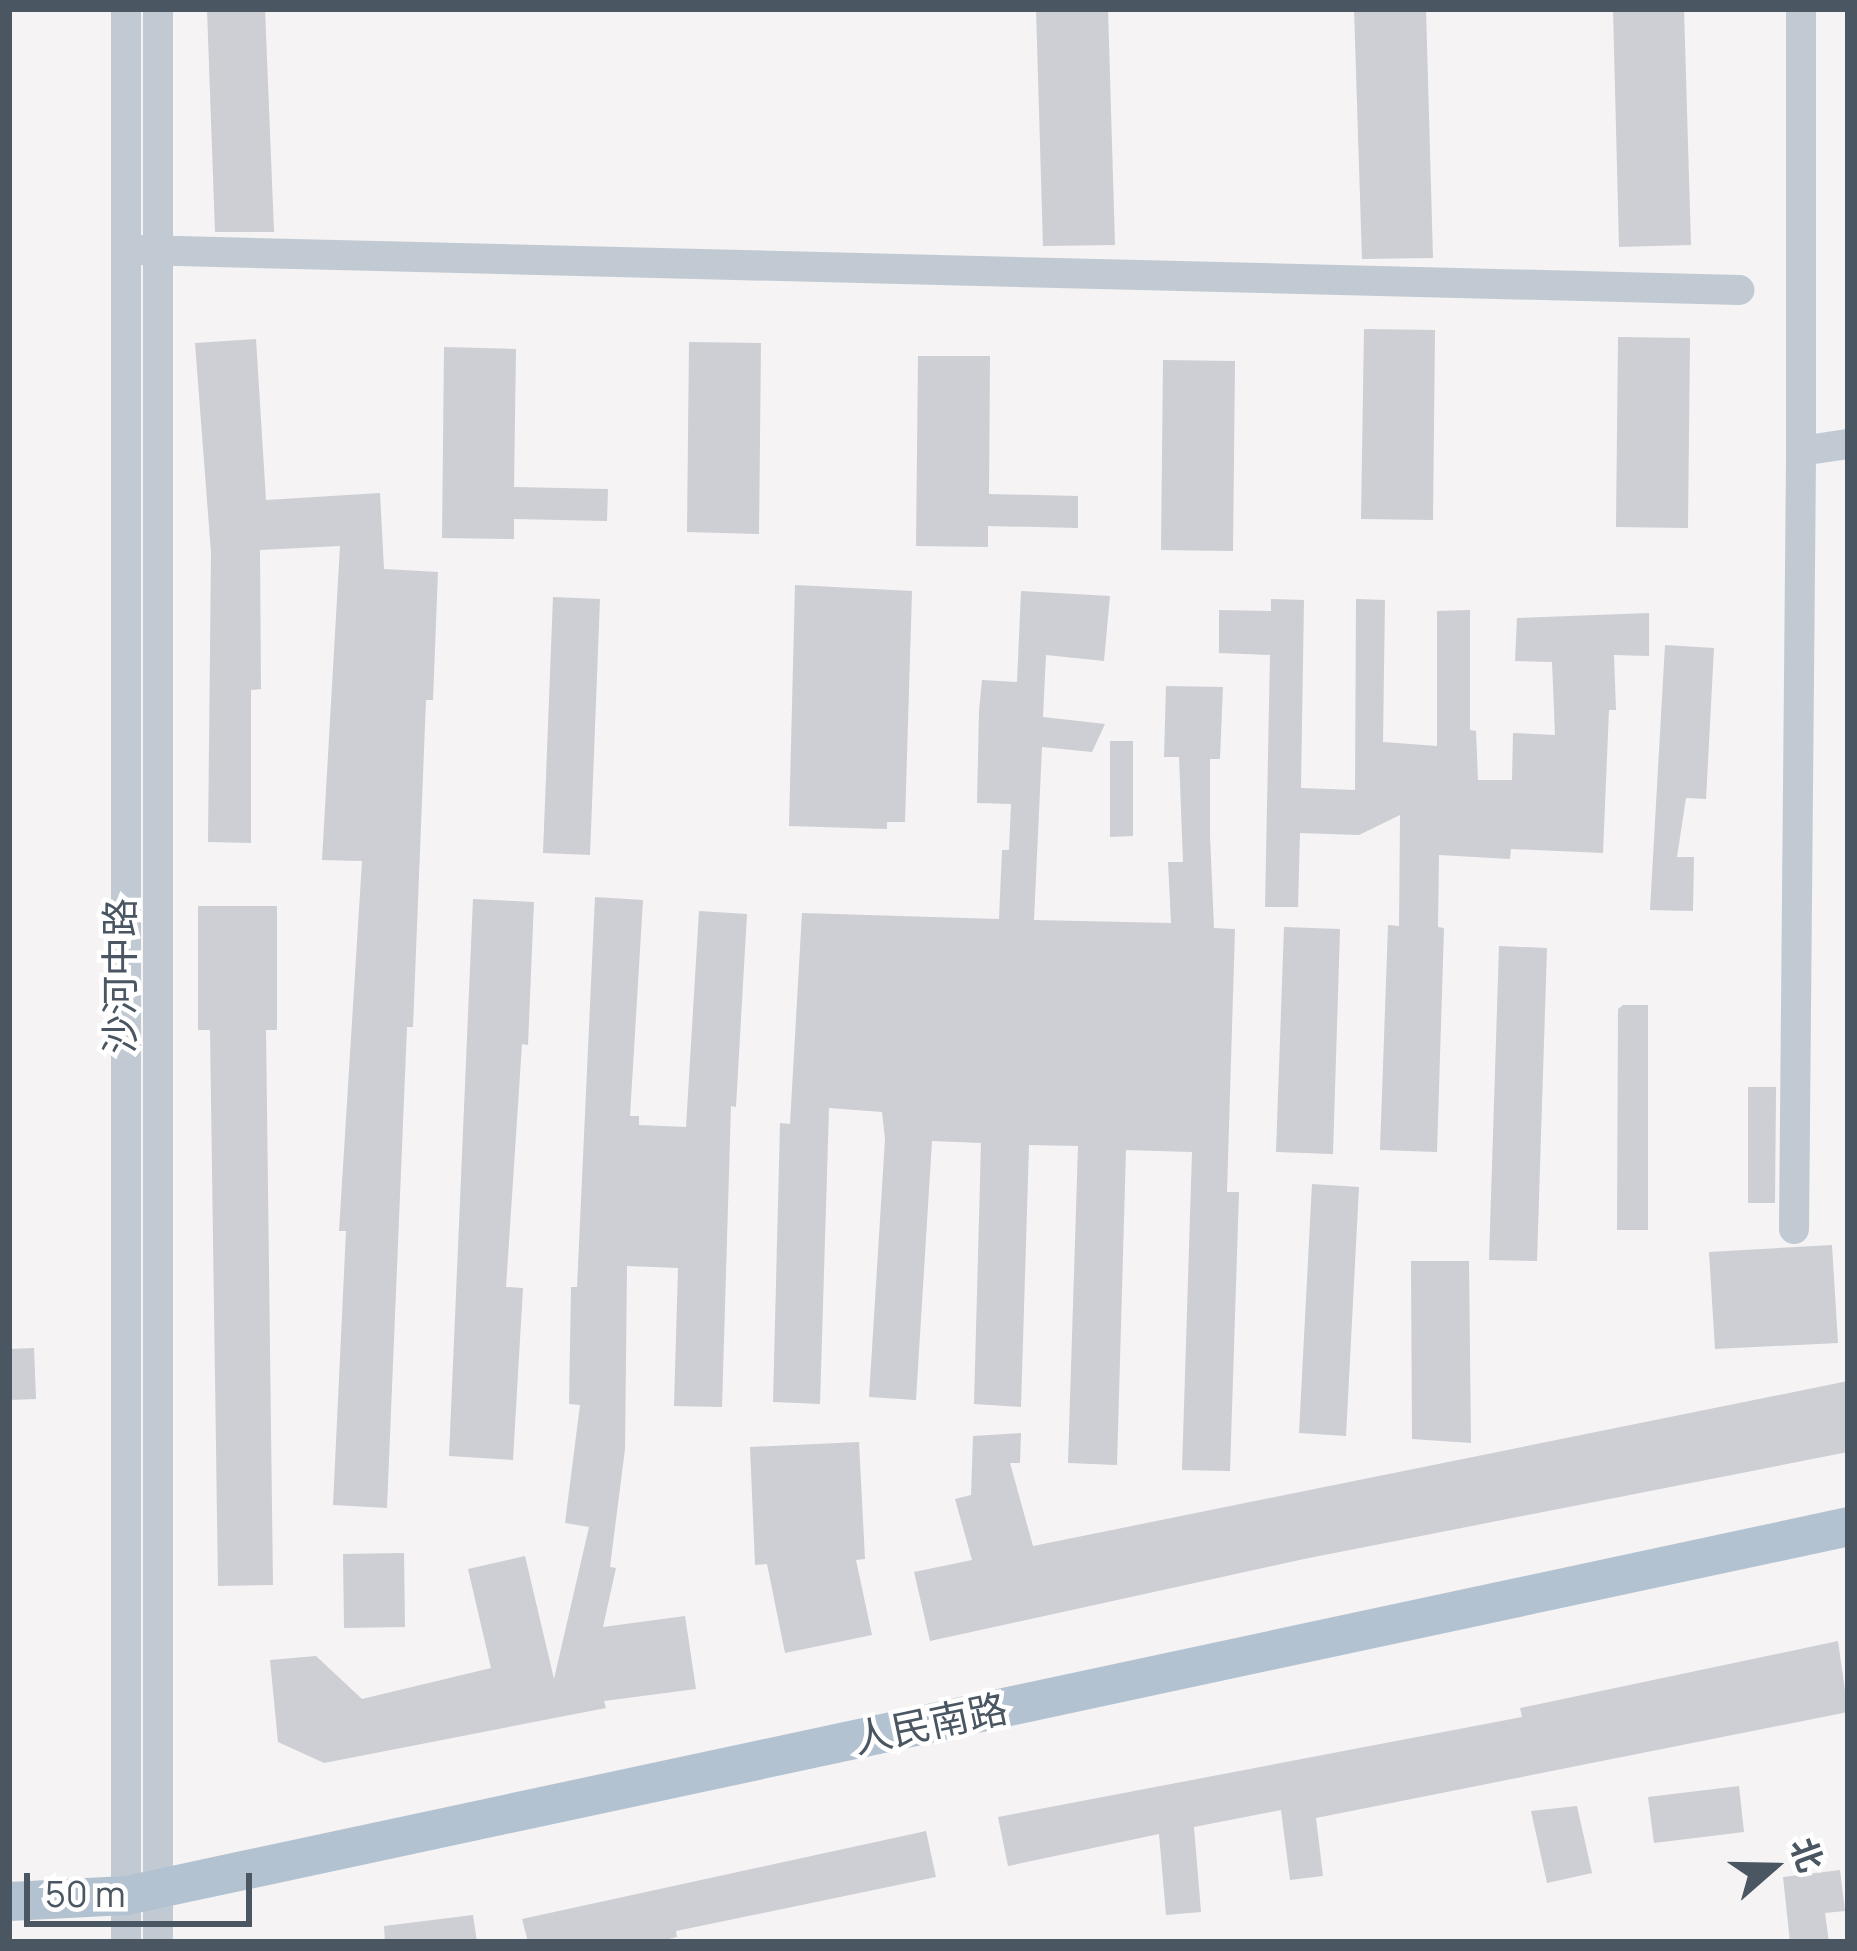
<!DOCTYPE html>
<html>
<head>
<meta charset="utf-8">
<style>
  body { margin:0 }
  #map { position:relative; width:1857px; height:1951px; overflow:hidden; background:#f5f3f3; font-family:Manrope,"Noto Sans SC",sans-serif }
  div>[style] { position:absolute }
  .building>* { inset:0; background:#cdcfd5 }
  .minor>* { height:30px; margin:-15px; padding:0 15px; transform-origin:15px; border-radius:15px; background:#c1cad2 }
  .major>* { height:39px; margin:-19.5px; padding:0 19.5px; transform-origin:19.5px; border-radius:19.5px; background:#b3c2d1 }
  span { translate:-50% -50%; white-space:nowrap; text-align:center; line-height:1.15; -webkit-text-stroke:9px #fff; paint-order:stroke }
  .street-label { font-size:39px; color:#4a5661 }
  .frame { position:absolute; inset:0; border:12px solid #4a5661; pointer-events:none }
  .north { position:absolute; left:1713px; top:1807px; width:120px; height:120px; -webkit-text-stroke:9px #fff; paint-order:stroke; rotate:70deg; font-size:33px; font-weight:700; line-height:48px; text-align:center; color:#4a5661 }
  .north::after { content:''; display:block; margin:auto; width:42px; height:54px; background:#4a5661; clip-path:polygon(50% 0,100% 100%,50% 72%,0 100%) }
  .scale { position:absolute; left:24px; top:1873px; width:228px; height:54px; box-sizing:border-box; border:6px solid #4a5661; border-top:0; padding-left:15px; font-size:36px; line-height:42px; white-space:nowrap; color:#4a5661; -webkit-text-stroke:9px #fff; paint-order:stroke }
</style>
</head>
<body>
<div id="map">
  <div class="building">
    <div style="clip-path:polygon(207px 9px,265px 9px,274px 232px,215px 232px)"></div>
    <div style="clip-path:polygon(1036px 9px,1108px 9px,1115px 245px,1043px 246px)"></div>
    <div style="clip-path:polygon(1354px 9px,1426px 9px,1433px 258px,1362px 259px)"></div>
    <div style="clip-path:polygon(1613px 9px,1684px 9px,1691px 245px,1619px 247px)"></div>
    <div style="clip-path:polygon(1364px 329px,1435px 330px,1433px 520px,1361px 519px)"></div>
    <div style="clip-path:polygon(1618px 337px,1690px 338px,1688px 528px,1616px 527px)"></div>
    <div style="clip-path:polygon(256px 339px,266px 500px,380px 493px,384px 569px,438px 572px,433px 700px,426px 700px,413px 1027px,407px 1027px,387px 1508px,333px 1505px,346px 1231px,339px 1231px,362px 861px,322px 860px,340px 546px,260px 550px,261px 689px,251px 690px,251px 843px,208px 842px,211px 553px,195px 343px)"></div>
    <div style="clip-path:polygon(689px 342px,761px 343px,759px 534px,687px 532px)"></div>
    <div style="clip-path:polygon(444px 347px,516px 349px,514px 487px,608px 489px,607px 521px,514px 519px,514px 539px,442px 538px)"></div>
    <div style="clip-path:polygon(918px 356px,990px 356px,989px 494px,1078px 496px,1078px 528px,988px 526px,988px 547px,916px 546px)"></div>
    <div style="clip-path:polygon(1163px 360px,1235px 361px,1233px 551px,1161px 550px)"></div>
    <div style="clip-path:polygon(795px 585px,912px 591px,905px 822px,887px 822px,887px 829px,789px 826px)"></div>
    <div style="clip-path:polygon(1021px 591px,1110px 596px,1104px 661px,1046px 655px,1043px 717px,1105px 724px,1092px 752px,1042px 747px,1034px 920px,1171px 923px,1168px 862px,1183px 862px,1179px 757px,1164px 757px,1166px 686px,1223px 687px,1220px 759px,1210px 759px,1210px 835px,1214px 928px,1235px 929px,1227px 1192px,1239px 1192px,1230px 1471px,1182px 1470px,1192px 1152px,1126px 1150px,1117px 1465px,1068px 1463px,1078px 1146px,1029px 1145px,1021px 1407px,974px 1404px,981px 1143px,932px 1141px,916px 1400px,869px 1397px,885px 1139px,882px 1112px,829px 1108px,820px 1404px,773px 1402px,780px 1123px,790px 1124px,802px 913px,999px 919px,1002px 850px,1009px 850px,1011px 804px,977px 803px,979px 711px,982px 680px,1017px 682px)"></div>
    <div style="clip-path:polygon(553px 597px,600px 599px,590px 855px,543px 853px)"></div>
    <div style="clip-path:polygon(1271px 599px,1304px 600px,1301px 788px,1355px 790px,1356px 599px,1385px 600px,1383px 742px,1437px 746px,1437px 611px,1470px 610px,1470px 730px,1476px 731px,1478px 780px,1512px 780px,1513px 733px,1555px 735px,1552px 662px,1515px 661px,1517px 618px,1649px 613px,1649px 656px,1614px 655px,1616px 710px,1609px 710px,1603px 853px,1511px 849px,1510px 859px,1439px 855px,1438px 927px,1444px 928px,1437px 1152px,1380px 1150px,1388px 925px,1399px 926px,1400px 815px,1359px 835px,1300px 833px,1298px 907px,1265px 907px,1270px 655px,1219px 653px,1219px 610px,1271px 611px)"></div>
    <div style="clip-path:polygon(1665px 645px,1714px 648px,1706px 799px,1686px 798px,1677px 857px,1694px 857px,1693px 911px,1650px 910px)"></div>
    <div style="clip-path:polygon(1110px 741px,1133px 741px,1133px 836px,1110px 837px)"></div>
    <div style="clip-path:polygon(595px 897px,643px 900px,630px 1116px,639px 1116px,639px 1125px,686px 1127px,699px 911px,747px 914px,736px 1107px,731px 1106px,722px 1407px,674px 1406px,678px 1268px,627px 1266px,625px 1449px,610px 1567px,616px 1568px,603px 1627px,685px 1616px,696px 1689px,604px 1701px,606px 1708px,324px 1763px,278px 1742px,270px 1660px,316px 1656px,362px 1699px,491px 1668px,468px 1569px,525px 1556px,554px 1679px,589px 1527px,565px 1523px,580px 1405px,569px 1404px,571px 1287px,577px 1287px)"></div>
    <div style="clip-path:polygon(473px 899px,534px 902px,528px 1045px,522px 1044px,506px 1287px,523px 1288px,513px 1460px,449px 1456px)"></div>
    <div style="clip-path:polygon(198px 906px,277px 906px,277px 1030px,266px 1030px,273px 1585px,218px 1586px,210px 1030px,198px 1030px)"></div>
    <div style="clip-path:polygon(1284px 927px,1340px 929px,1333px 1154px,1276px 1152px)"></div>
    <div style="clip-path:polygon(1499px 946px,1547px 948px,1537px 1261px,1489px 1260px)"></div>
    <div style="clip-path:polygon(1623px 1005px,1648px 1005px,1648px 1230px,1617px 1230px,1618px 1009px)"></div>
    <div style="clip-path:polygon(1748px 1087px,1776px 1087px,1775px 1203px,1748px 1203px)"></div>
    <div style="clip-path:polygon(1312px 1184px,1359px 1187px,1346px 1436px,1299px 1433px)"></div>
    <div style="clip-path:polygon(1832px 1245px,1838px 1343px,1715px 1349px,1709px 1252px)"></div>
    <div style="clip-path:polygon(1411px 1261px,1469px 1261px,1471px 1443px,1412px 1439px)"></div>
    <div style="clip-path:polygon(34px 1348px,36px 1399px,9px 1400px,9px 1349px)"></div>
    <div style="clip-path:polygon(1848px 1381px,1848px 1452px,1304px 1559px,930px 1641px,914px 1572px,972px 1560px,955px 1499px,971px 1495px,973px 1436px,1021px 1433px,1020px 1463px,1010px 1463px,1033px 1546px)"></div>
    <div style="clip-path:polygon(859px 1442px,865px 1559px,856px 1560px,872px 1635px,785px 1653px,767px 1564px,755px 1565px,750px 1447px)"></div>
    <div style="clip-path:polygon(404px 1553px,405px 1627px,344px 1628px,343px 1554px)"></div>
    <div style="clip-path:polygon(1838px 1641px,1848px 1712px,1316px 1818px,1323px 1876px,1290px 1880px,1281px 1810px,1194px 1827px,1201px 1912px,1166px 1915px,1159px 1834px,1008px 1866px,998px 1817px,1522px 1717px,1520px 1708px)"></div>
    <div style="clip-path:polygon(1739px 1786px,1744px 1832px,1654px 1843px,1648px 1797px)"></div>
    <div style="clip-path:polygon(1577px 1806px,1592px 1873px,1547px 1883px,1531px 1811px)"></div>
    <div style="clip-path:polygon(926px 1831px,936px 1877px,676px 1931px,677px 1937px,657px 1942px,528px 1942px,522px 1919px)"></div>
    <div style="clip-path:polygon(1840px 1870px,1845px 1911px,1825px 1913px,1829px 1942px,1790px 1942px,1783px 1877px)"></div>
    <div style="clip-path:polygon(473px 1915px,477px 1942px,385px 1942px,384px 1926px)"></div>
  </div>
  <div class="minor">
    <div style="left:126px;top:9px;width:1933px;rotate:90deg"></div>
    <div style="left:158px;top:9px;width:1933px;rotate:90deg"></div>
    <div style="left:1801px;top:9px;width:442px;rotate:90deg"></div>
    <div style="left:1801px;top:451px;width:48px;rotate:-8.5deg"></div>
    <div style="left:138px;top:250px;width:1602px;rotate:1.43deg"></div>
    <div style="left:1794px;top:1229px;width:778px;rotate:-89.48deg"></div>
  </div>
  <div class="major">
    <div style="left:9px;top:1901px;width:117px;rotate:-2.9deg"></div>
    <div style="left:126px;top:1895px;width:1761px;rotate:-12.09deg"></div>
  </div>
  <div class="street-label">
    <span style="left:119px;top:976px;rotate:-90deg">沙河中路</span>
    <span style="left:930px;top:1723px;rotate:-12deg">人民南路</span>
  </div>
  <div class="frame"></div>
  <div class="north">北</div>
  <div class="scale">50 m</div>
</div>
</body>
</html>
